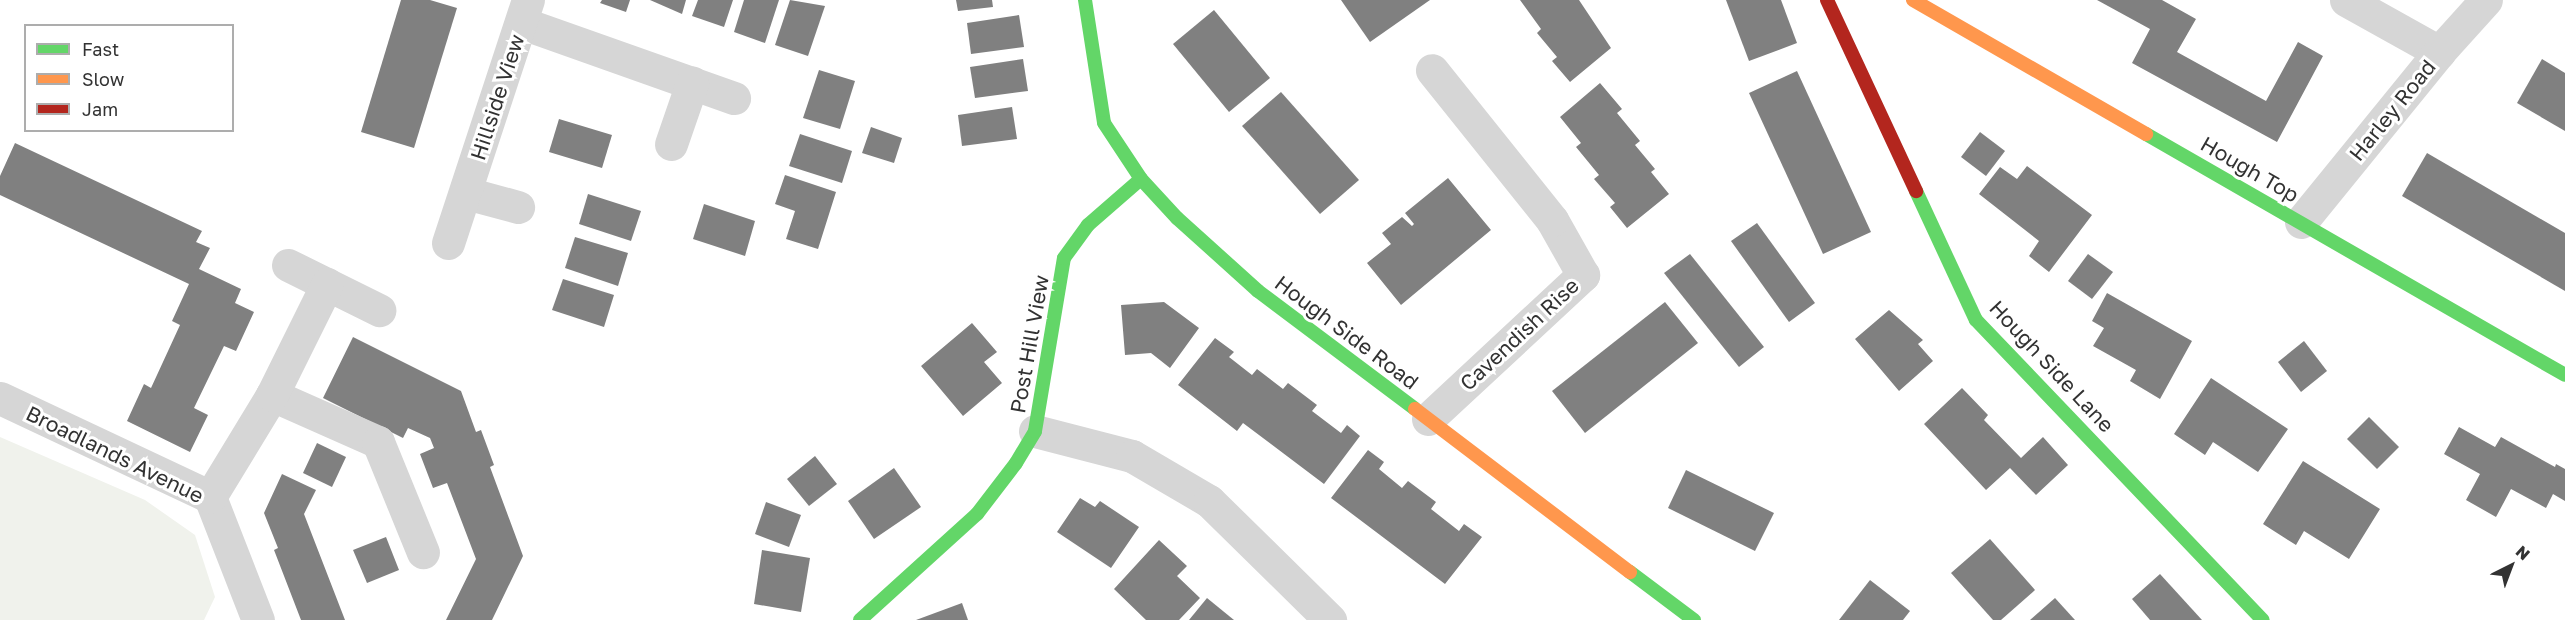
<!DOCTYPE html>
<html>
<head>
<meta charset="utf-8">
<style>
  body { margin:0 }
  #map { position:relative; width:2565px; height:620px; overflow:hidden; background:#fff; font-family:"Golos Text",sans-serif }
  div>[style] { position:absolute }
  .green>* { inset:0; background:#f0f2ec }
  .building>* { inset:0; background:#808080 }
  .street>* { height:33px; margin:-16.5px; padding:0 16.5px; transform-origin:16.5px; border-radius:16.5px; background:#d6d6d6 }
  .fast>* { height:14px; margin:-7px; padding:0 7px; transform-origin:7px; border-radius:7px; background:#63d668 }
  .slow>* { height:14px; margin:-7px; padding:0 7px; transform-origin:7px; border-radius:7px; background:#ff974d }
  .jam>* { height:14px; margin:-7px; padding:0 7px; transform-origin:7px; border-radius:7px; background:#b3261e }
  span { translate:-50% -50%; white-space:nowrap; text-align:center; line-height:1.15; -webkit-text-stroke:6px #fff; paint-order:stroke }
  .street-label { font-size:21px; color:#323232 }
  .legend { position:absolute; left:24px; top:24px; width:210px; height:108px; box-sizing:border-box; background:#fff; border:2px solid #adadad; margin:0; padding:8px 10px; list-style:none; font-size:18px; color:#323232 }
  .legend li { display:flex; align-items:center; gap:12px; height:30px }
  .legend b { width:30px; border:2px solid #adadad }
  .north { position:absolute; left:2481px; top:536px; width:60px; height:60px; -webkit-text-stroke:4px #fff; paint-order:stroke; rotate:42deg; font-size:16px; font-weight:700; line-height:24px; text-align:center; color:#323232 }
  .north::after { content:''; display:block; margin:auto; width:21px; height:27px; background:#323232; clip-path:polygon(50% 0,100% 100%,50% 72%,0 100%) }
</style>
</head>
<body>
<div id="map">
  <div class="green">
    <div style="clip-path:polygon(0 437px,145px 500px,195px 535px,215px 597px,204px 620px,0 620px)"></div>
  </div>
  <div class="building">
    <div style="clip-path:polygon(401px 0,430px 0,457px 8px,414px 148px,361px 132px)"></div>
    <div style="clip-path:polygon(602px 0,630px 0,626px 12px,600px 3px)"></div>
    <div style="clip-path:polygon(650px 0,686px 0,682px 14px)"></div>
    <div style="clip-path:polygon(698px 0,733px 0,724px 27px,692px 16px)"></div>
    <div style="clip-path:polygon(744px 0,779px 0,765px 43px,734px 32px)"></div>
    <div style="clip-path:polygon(790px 0,825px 6px,808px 56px,775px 45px)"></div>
    <div style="clip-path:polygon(956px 0,992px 0,993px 7px,958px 11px)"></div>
    <div style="clip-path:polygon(1341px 0,1430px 0,1370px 42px)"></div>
    <div style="clip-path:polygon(1520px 0,1579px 0,1611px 48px,1570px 82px,1552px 61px,1557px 57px,1537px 33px,1541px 29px)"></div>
    <div style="clip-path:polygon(1726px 0,1781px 0,1797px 43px,1749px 61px)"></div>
    <div style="clip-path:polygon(2097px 0,2162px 0,2196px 19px,2177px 52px,2266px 101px,2298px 42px,2323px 56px,2277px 142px,2132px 63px,2150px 29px)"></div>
    <div style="clip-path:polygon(1214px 10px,1270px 78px,1229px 112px,1173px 44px)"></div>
    <div style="clip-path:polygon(1019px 15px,1024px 47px,971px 54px,967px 23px)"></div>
    <div style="clip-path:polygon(1023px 59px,1028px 91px,975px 98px,970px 67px)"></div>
    <div style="clip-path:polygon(2542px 59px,2565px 73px,2565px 131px,2517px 103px)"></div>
    <div style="clip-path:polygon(819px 70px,855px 81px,840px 129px,803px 118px)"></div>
    <div style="clip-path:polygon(1797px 71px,1871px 232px,1823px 254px,1749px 93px)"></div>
    <div style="clip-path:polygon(1600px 83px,1622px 109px,1617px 113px,1640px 141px,1635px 145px,1655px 169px,1651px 172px,1669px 194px,1627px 228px,1610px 207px,1615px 203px,1594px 179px,1599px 175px,1576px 147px,1581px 143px,1560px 117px)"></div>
    <div style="clip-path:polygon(1281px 92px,1359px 180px,1320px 214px,1242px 126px)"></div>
    <div style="clip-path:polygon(1012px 107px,1017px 139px,962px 146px,958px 115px)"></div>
    <div style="clip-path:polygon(559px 119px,612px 135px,602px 168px,549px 152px)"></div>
    <div style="clip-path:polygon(871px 127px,902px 138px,894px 163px,862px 153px)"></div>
    <div style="clip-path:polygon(1980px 132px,2005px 151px,1986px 176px,1961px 157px)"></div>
    <div style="clip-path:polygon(800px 134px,852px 151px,842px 183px,789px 166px)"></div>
    <div style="clip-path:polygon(15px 143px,202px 231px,196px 242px,210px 248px,199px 269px,241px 289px,235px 303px,254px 312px,236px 351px,224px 346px,194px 408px,208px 415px,190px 452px,127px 421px,144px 384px,151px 388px,180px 325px,172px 321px,189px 284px,0 195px,0 176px)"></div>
    <div style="clip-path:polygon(2427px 153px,2565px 233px,2565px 291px,2402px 196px)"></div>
    <div style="clip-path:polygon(2027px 166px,2092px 215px,2049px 272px,2029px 256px,2039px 241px,1979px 194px,2000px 167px,2017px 179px)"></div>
    <div style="clip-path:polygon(785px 175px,836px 192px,818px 249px,786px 239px,795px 211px,775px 204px)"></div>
    <div style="clip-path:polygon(1448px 178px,1491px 230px,1401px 305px,1367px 263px,1391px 244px,1382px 233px,1402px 217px,1412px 226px,1414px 224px,1405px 213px)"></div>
    <div style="clip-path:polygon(588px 194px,641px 211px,631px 241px,579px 224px)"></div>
    <div style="clip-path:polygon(704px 204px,755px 221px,745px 256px,693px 239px)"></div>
    <div style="clip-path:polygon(1757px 223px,1815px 303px,1789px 322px,1731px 241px)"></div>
    <div style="clip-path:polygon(575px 237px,628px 253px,618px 286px,565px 268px)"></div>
    <div style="clip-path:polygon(1690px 254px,1764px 347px,1739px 367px,1664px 273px)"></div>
    <div style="clip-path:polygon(2088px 254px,2113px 272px,2092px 299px,2068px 281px)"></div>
    <div style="clip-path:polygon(563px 279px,614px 295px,604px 327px,552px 310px)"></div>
    <div style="clip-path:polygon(2107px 293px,2192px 341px,2160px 399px,2130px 381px,2136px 370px,2093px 346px,2104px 328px,2092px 321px)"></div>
    <div style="clip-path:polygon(1164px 302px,1199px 328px,1170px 368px,1151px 353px,1125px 355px,1121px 305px)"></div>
    <div style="clip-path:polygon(1665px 302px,1698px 343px,1585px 433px,1552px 391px)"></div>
    <div style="clip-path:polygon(1889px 310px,1923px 340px,1918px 344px,1933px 361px,1899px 391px,1855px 339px)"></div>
    <div style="clip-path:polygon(972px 323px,997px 352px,984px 362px,1002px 383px,963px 416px,921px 366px)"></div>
    <div style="clip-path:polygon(353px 337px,461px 391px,476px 432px,481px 430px,494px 465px,490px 467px,523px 556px,492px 620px,446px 620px,476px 559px,447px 483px,433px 488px,420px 454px,434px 448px,430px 438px,408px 428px,403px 438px,323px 398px)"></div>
    <div style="clip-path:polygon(1215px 338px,1234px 352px,1229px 357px,1252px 375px,1257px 369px,1283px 389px,1288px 383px,1317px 405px,1312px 411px,1341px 433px,1347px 425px,1360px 436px,1324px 484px,1243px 423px,1237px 431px,1178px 385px)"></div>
    <div style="clip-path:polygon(2304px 341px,2327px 371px,2301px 392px,2278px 362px)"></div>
    <div style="clip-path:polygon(2211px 378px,2288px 429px,2258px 472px,2213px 442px,2205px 455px,2174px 434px)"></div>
    <div style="clip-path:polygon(1962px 388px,1988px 415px,1984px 420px,2021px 458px,2043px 437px,2068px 465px,2036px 495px,2010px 468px,1986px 490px,1924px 424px)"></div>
    <div style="clip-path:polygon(2369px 417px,2399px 447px,2377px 469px,2347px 439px)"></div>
    <div style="clip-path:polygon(2459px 427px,2495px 447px,2501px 437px,2555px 467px,2556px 464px,2565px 469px,2565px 501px,2553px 494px,2546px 508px,2511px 489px,2496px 517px,2466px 500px,2480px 474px,2444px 454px)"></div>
    <div style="clip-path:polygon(317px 443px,346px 457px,332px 487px,303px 473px)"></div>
    <div style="clip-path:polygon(1368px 450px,1384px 462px,1379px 469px,1402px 488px,1408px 481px,1436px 502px,1431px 509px,1459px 531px,1464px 524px,1482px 537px,1445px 584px,1331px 498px)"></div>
    <div style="clip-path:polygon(815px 456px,837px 484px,809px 506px,787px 479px)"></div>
    <div style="clip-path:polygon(2303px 461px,2380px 509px,2349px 559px,2304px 531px,2296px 545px,2263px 524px)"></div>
    <div style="clip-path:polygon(894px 468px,921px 507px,874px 539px,848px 501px)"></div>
    <div style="clip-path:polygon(1686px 470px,1774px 513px,1755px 551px,1668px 508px)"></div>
    <div style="clip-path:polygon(282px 474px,316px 490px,304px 514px,345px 620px,301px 620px,274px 550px,278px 548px,264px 513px)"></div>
    <div style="clip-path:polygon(1080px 498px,1095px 507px,1100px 501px,1139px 527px,1111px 568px,1057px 532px)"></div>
    <div style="clip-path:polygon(766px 502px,801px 515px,789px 547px,755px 534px)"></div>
    <div style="clip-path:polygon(386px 537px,399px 570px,367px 583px,353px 550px)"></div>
    <div style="clip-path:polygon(1990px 539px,2035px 590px,2001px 620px,1993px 620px,1951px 573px)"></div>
    <div style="clip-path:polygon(1159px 540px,1187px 566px,1177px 576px,1200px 598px,1179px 620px,1146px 620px,1114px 589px)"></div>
    <div style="clip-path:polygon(762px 550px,810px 558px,801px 612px,754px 604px)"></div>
    <div style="clip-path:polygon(2160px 574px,2202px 620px,2150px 620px,2132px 599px)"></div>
    <div style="clip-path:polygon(1870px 580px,1910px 611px,1903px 620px,1839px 620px)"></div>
    <div style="clip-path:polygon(1207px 598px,1234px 620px,1189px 620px)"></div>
    <div style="clip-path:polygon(2055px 598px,2075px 620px,2030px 620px)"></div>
    <div style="clip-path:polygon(962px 603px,968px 620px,916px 620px)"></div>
  </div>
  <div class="street">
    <div style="left:2346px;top:0;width:107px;rotate:29.2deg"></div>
    <div style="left:522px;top:23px;width:225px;rotate:19.5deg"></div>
    <div style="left:671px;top:144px;width:65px;rotate:-71deg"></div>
    <div style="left:466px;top:193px;width:54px;rotate:15.1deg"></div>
    <div style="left:2301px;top:222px;width:219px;rotate:-50.9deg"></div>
    <div style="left:2439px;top:52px;width:70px;rotate:-47.9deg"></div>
    <div style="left:448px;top:243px;width:256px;rotate:-71.8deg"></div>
    <div style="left:288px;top:265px;width:102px;rotate:26.3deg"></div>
    <div style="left:272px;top:395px;width:116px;rotate:23.9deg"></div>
    <div style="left:378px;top:442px;width:119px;rotate:67.8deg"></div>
    <div style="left:0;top:398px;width:232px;rotate:25.2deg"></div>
    <div style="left:210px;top:497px;width:132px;rotate:68.7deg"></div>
    <div style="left:1428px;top:419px;width:212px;rotate:-42.9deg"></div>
    <div style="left:1583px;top:275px;width:63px;rotate:-119.4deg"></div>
    <div style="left:1552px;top:220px;width:192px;rotate:-128.7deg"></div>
    <div style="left:1035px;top:431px;width:100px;rotate:14.5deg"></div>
    <div style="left:1132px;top:456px;width:89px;rotate:30.3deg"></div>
    <div style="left:1209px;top:501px;width:170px;rotate:44.5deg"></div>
    <div style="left:210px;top:497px;width:119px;rotate:-58.7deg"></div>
    <div style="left:272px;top:395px;width:124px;rotate:-63.6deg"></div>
  </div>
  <div class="fast">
    <div style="left:1085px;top:0;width:124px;rotate:81.2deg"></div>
    <div style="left:1104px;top:123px;width:67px;rotate:56.5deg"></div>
    <div style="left:1141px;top:179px;width:53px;rotate:47.3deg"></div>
    <div style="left:1177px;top:218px;width:109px;rotate:42deg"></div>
    <div style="left:1258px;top:291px;width:196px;rotate:36.9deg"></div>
    <div style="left:2146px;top:134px;width:483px;rotate:29.9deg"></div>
    <div style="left:1916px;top:191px;width:142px;rotate:65.1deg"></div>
    <div style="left:1976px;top:320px;width:415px;rotate:46.3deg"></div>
    <div style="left:1630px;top:572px;width:80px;rotate:36.9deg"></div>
    <div style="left:860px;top:620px;width:158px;rotate:-42.2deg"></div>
    <div style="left:977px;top:514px;width:64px;rotate:-52.6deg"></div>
    <div style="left:1016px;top:463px;width:37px;rotate:-59deg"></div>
    <div style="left:1035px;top:431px;width:175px;rotate:-80.5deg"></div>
    <div style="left:1064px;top:258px;width:41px;rotate:-54deg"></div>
    <div style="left:1088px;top:225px;width:70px;rotate:-41deg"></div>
  </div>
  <div class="slow">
    <div style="left:1913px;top:0;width:269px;rotate:29.9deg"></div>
    <div style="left:1415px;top:409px;width:270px;rotate:37.2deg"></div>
  </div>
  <div class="jam">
    <div style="left:1827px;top:0;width:211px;rotate:65deg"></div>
  </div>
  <div class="street-label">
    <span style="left:497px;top:97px;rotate:-72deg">Hillside View</span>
    <span style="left:2392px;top:110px;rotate:-51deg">Harley Road</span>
    <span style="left:2250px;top:169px;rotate:30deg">Hough Top</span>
    <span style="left:1347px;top:332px;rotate:37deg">Hough Side Road</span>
    <span style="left:1519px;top:334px;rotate:-43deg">Cavendish Rise</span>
    <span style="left:1029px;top:344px;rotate:-80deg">Post Hill View</span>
    <span style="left:2052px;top:366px;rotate:47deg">Hough Side Lane</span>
    <span style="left:115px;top:454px;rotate:26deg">Broadlands Avenue</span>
  </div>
  <ul class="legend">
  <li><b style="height:8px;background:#63d668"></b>Fast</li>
  <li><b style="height:8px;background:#ff974d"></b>Slow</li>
  <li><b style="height:8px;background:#b3261e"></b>Jam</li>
  </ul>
  <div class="north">N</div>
</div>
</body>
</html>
